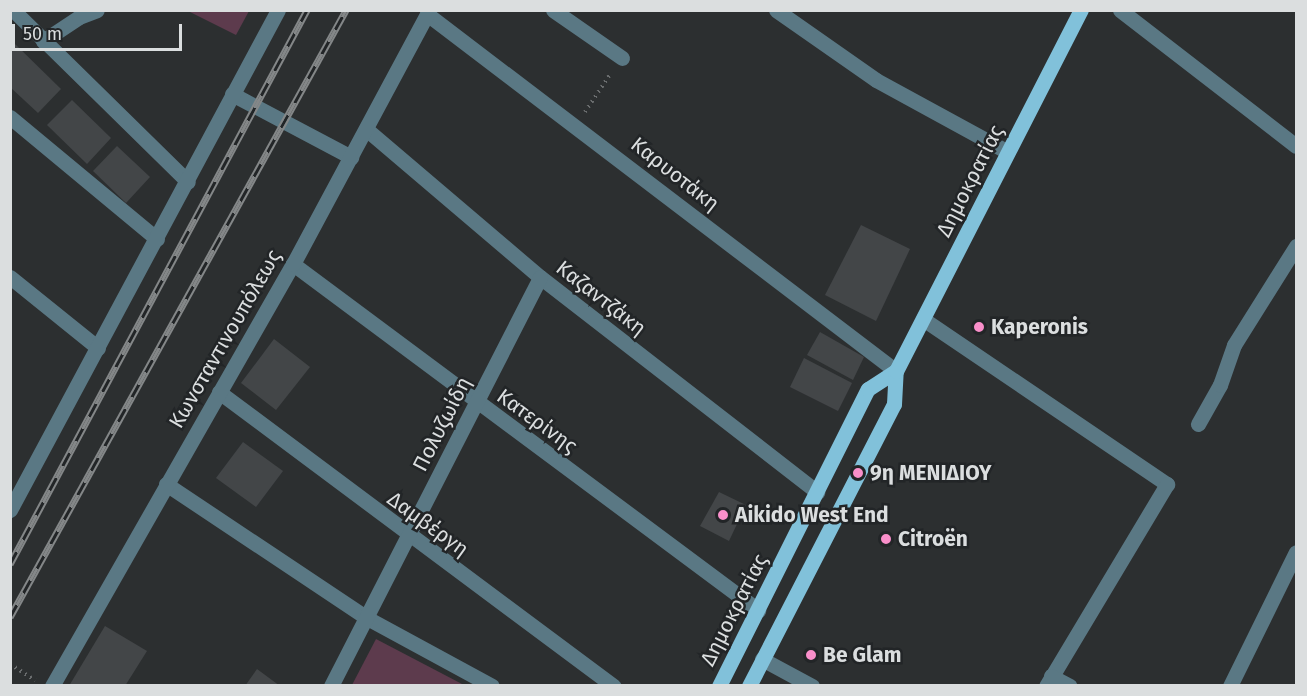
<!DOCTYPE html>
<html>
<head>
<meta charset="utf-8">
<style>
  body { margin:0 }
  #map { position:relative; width:1307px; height:696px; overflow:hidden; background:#2c2f30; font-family:"Fira Sans",sans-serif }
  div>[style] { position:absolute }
  .green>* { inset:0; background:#5d3b4d }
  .building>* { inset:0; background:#434648 }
  .path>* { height:4px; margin-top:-2px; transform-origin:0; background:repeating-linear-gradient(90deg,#6a6d6e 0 1.5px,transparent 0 6px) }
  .minor>* { height:15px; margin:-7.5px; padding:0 7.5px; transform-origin:7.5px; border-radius:7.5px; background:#5a7884 }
  .major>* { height:15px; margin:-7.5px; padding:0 7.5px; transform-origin:7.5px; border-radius:7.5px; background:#81c1da }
  .rail>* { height:7px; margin-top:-3.5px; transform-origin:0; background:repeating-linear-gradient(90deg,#222527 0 14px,#848788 0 28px); box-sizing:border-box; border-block:2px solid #848788 }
  .dots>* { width:16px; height:16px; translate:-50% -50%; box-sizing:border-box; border:3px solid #222527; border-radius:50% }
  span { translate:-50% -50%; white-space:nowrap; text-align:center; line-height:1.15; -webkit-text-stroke:5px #222527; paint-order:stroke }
  .street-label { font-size:21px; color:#dbdedf }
  .poi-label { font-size:21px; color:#dbdedf; font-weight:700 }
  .left { translate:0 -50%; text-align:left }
  .frame { position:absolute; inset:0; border:12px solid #dbdedf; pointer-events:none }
  .scale { position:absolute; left:12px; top:24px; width:170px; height:27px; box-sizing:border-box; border:3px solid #dbdedf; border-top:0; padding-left:8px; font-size:18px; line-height:21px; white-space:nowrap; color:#dbdedf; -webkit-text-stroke:4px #222527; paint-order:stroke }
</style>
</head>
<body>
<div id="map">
  <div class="green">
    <div style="clip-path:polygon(188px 11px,249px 11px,236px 35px)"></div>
    <div style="clip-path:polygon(376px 639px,462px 684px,352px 685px)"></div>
  </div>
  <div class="building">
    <div style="clip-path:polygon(14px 43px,61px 89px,38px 113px,10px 87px,10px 46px)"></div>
    <div style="clip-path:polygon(72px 100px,111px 138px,87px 164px,47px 125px)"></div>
    <div style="clip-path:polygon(117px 146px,150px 177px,126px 203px,93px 171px)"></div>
    <div style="clip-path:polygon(861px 225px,910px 249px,876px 321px,825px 295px)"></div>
    <div style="clip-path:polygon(820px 332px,864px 357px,853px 380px,807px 355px)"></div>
    <div style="clip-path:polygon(274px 339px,310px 367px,276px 410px,241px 383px)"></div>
    <div style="clip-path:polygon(804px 358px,852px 383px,838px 411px,790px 387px)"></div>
    <div style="clip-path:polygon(243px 442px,283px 471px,256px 507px,216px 478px)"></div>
    <div style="clip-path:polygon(719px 492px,746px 505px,729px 541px,700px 526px)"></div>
    <div style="clip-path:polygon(105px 626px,147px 651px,125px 686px,69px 686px)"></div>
    <div style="clip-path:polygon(257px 669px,280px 686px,245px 686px)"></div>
  </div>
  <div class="path">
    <div style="left:585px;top:112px;width:47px;rotate:-56.3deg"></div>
    <div style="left:10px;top:664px;width:30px;rotate:33deg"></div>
  </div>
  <div class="minor">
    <div style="left:13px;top:10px;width:245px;rotate:44.5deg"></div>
    <div style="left:553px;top:10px;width:84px;rotate:34.8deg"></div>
    <div style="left:776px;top:10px;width:122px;rotate:35deg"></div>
    <div style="left:876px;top:80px;width:150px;rotate:28.6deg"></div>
    <div style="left:1120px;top:10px;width:222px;rotate:37.7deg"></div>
    <div style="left:427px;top:14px;width:589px;rotate:37.28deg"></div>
    <div style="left:43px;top:41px;width:43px;rotate:-33.7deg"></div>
    <div style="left:79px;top:17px;width:19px;rotate:-21deg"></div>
    <div style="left:232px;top:94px;width:135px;rotate:27.9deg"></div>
    <div style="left:10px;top:117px;width:191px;rotate:39.7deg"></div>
    <div style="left:366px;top:129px;width:228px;rotate:40.4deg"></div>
    <div style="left:540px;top:277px;width:351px;rotate:37.8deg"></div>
    <div style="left:293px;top:264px;width:580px;rotate:36.65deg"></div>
    <div style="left:10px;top:277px;width:113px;rotate:38.9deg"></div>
    <div style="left:923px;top:319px;width:295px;rotate:34.1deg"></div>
    <div style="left:1167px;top:484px;width:235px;rotate:120.9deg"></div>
    <div style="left:219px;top:392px;width:492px;rotate:36.7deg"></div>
    <div style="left:1198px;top:424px;width:45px;rotate:-60.6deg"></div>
    <div style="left:1220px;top:385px;width:42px;rotate:-70.7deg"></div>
    <div style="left:1234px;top:345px;width:117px;rotate:-57.9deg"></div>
    <div style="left:166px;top:484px;width:242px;rotate:33.7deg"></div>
    <div style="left:367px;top:618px;width:142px;rotate:28.5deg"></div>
    <div style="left:10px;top:510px;width:567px;rotate:-61.81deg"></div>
    <div style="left:762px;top:659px;width:57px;rotate:28.4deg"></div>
    <div style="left:1051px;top:676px;width:21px;rotate:28deg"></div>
    <div style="left:52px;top:686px;width:486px;rotate:-60.3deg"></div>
    <div style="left:293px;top:264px;width:288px;rotate:-61.8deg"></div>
    <div style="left:331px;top:686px;width:459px;rotate:-62.9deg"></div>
    <div style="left:1230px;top:686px;width:149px;rotate:-63.8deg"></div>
  </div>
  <div class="major">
    <div style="left:719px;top:686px;width:332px;rotate:-63.4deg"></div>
    <div style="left:868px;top:389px;width:33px;rotate:-33deg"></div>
    <div style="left:749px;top:686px;width:317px;rotate:-62.8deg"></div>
    <div style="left:894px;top:404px;width:33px;rotate:-87deg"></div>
    <div style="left:896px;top:371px;width:406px;rotate:-62.9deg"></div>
  </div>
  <div class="rail">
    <div style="left:10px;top:564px;width:629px;rotate:-61.8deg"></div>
    <div style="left:10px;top:617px;width:694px;rotate:-61.03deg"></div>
  </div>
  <div class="dots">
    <div style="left:979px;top:327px;background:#f98fca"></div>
    <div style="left:858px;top:473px;background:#f98fca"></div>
    <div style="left:723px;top:515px;background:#f98fca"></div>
    <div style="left:886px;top:539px;background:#f98fca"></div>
    <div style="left:811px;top:655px;background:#f98fca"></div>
  </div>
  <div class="street-label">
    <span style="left:675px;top:174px;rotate:38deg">Καρυοτάκη</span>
    <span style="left:970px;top:181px;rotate:-63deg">Δημοκρατίας</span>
    <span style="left:601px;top:298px;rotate:38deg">Καζαντζάκη</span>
    <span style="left:225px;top:339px;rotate:-60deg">Κωνσταντινουπόλεως</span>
    <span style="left:537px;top:421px;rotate:36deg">Κατερίνης</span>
    <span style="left:442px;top:424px;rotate:-63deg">Πολυζωίδη</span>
    <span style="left:428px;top:524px;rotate:36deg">Δαμβέργη</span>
    <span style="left:734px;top:610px;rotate:-63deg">Δημοκρατίας</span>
  </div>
  <div class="poi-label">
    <span class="left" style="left:991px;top:327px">Kaperonis</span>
    <span class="left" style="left:870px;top:473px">9η ΜΕΝΙΔΙΟΥ</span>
    <span class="left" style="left:735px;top:515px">Aikido West End</span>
    <span class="left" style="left:898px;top:539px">Citroën</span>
    <span class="left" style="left:823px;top:655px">Be Glam</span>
  </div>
  <div class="frame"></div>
  <div class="scale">50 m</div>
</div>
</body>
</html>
